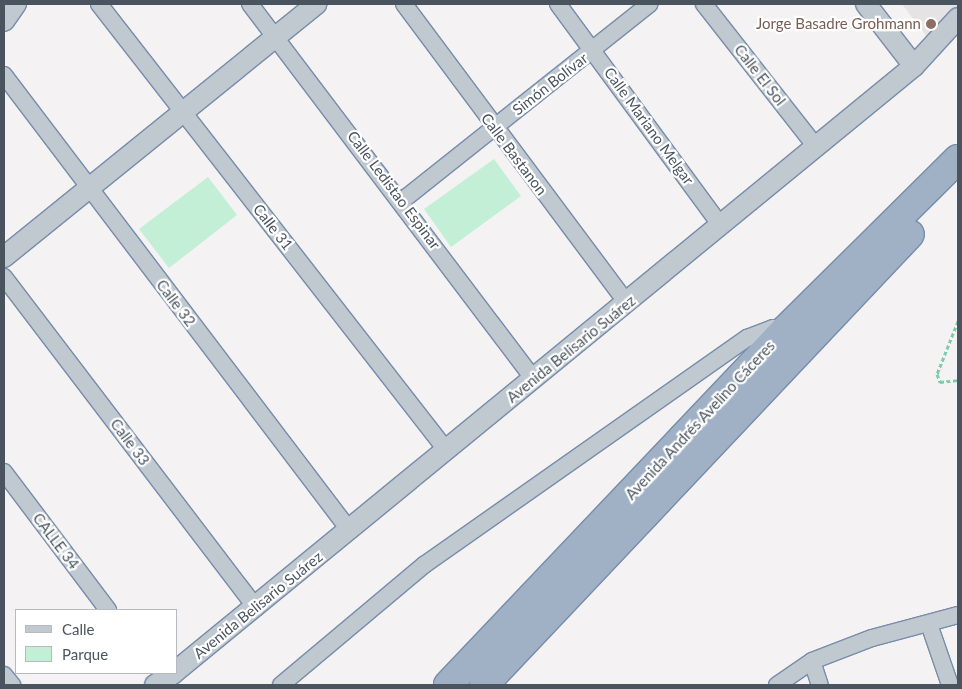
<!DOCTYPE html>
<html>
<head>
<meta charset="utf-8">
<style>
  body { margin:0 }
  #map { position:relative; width:962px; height:689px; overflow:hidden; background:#f4f2f2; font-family:Lato,sans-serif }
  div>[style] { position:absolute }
  .education>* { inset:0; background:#e5e3e4 }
  .green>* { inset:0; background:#c3efd6 }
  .path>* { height:3px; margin-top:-1.5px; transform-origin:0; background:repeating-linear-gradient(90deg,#7ccca9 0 4px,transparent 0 6.5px) }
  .roads { filter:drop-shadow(1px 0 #778daa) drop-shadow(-1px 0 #778daa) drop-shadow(0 1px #778daa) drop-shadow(0 -1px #778daa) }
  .minor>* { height:16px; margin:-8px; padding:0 8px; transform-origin:8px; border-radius:8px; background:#c0c8d0 }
  .tertiary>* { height:20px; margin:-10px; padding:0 10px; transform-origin:10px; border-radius:10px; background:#c0c8d0 }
  .trunk>* { height:28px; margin:-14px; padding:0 14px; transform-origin:14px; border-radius:14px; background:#a0b1c6 }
  .dots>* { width:14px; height:14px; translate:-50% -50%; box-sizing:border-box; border:2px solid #fff; border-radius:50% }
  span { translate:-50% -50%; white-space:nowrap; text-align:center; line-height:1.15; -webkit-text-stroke:4.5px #fff; paint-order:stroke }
  .education-label { font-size:15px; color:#785e54 }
  .right { translate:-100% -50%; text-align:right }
  .street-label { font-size:15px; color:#4a545f }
  .frame { position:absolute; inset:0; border:5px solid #4a545f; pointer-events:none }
  .legend { position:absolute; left:15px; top:609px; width:162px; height:65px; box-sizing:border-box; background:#fff; border:1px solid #b7bbbf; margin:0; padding:6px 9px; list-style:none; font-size:15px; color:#4a545f }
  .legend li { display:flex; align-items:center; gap:10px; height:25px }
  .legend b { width:25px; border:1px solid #b7bbbf }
</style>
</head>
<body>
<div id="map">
  <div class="education">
    <div style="clip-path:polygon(902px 4px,958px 4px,958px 8px,930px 41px)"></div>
  </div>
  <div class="green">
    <div style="clip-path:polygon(494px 159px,521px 196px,451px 247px,424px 209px)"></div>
    <div style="clip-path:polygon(208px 177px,237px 215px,169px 268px,139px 229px)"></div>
  </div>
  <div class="path">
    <div style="left:958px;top:321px;width:57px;rotate:111.6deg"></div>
    <div style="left:937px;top:374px;width:9px;rotate:69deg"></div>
    <div style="left:940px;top:382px;width:18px;rotate:-6deg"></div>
  </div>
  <div class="roads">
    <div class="minor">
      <div style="left:99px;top:4px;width:566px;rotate:52.1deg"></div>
      <div style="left:250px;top:4px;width:470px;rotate:52.9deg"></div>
      <div style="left:404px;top:4px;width:373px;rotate:53.3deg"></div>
      <div style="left:558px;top:4px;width:275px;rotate:53.7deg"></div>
      <div style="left:704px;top:4px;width:182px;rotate:51.9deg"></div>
      <div style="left:4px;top:75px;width:572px;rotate:52.81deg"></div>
      <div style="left:403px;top:200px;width:315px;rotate:-38.5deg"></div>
      <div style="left:4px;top:277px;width:416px;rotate:52.7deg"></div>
      <div style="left:4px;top:472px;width:173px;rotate:53deg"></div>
      <div style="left:929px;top:624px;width:65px;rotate:71deg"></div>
      <div style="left:812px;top:661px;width:25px;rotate:72deg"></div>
      <div style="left:4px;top:675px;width:13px;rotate:51deg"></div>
      <div style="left:281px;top:685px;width:187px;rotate:-40deg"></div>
      <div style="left:424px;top:565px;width:395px;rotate:-35.1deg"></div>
      <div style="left:747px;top:338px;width:28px;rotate:-21deg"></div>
      <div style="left:773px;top:328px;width:12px;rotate:9deg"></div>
      <div style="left:777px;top:685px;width:42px;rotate:-34.4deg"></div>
      <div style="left:812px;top:661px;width:64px;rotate:-21deg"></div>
      <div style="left:872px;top:638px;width:89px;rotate:-15deg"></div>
    </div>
    <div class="tertiary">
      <div style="left:866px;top:4px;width:78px;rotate:52.3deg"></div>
      <div style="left:4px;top:21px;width:21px;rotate:-55deg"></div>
      <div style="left:4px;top:257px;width:402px;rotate:-39deg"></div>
      <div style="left:176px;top:671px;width:954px;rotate:-39.34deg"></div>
      <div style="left:914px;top:66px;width:65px;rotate:-47.5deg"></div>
      <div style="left:155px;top:685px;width:22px;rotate:-32deg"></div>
    </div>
    <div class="trunk">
      <div style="left:448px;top:685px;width:489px;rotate:-46.5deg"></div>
      <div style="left:785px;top:330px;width:243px;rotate:-44.7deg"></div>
      <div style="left:484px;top:685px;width:620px;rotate:-46.63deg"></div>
    </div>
  </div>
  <div class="dots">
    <div style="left:931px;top:24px;background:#8d6e63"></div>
  </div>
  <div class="education-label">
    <span class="right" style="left:921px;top:24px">Jorge Basadre Grohmann</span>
  </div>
  <div class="street-label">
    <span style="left:760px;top:75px;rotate:52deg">Calle El Sol</span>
    <span style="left:550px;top:84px;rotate:-38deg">Simón Bolívar</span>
    <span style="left:649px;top:126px;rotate:54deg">Calle Mariano Melgar</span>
    <span style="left:514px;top:154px;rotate:53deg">Calle Bastanon</span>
    <span style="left:394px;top:190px;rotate:53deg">Calle Ledistao Espinar</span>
    <span style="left:273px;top:227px;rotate:52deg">Calle 31</span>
    <span style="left:176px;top:303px;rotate:53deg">Calle 32</span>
    <span style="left:571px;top:349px;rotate:-39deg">Avenida Belisario Suárez</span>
    <span style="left:700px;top:420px;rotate:-47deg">Avenida Andrés Avelino Cáceres</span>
    <span style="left:130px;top:442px;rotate:53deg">Calle 33</span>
    <span style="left:56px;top:541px;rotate:53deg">CALLE 34</span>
    <span style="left:258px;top:605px;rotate:-39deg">Avenida Belisario Suárez</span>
  </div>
  <div class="frame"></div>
  <ul class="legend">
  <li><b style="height:6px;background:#c0c8d0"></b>Calle</li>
  <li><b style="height:14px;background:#c3efd6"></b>Parque</li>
  </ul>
</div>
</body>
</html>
